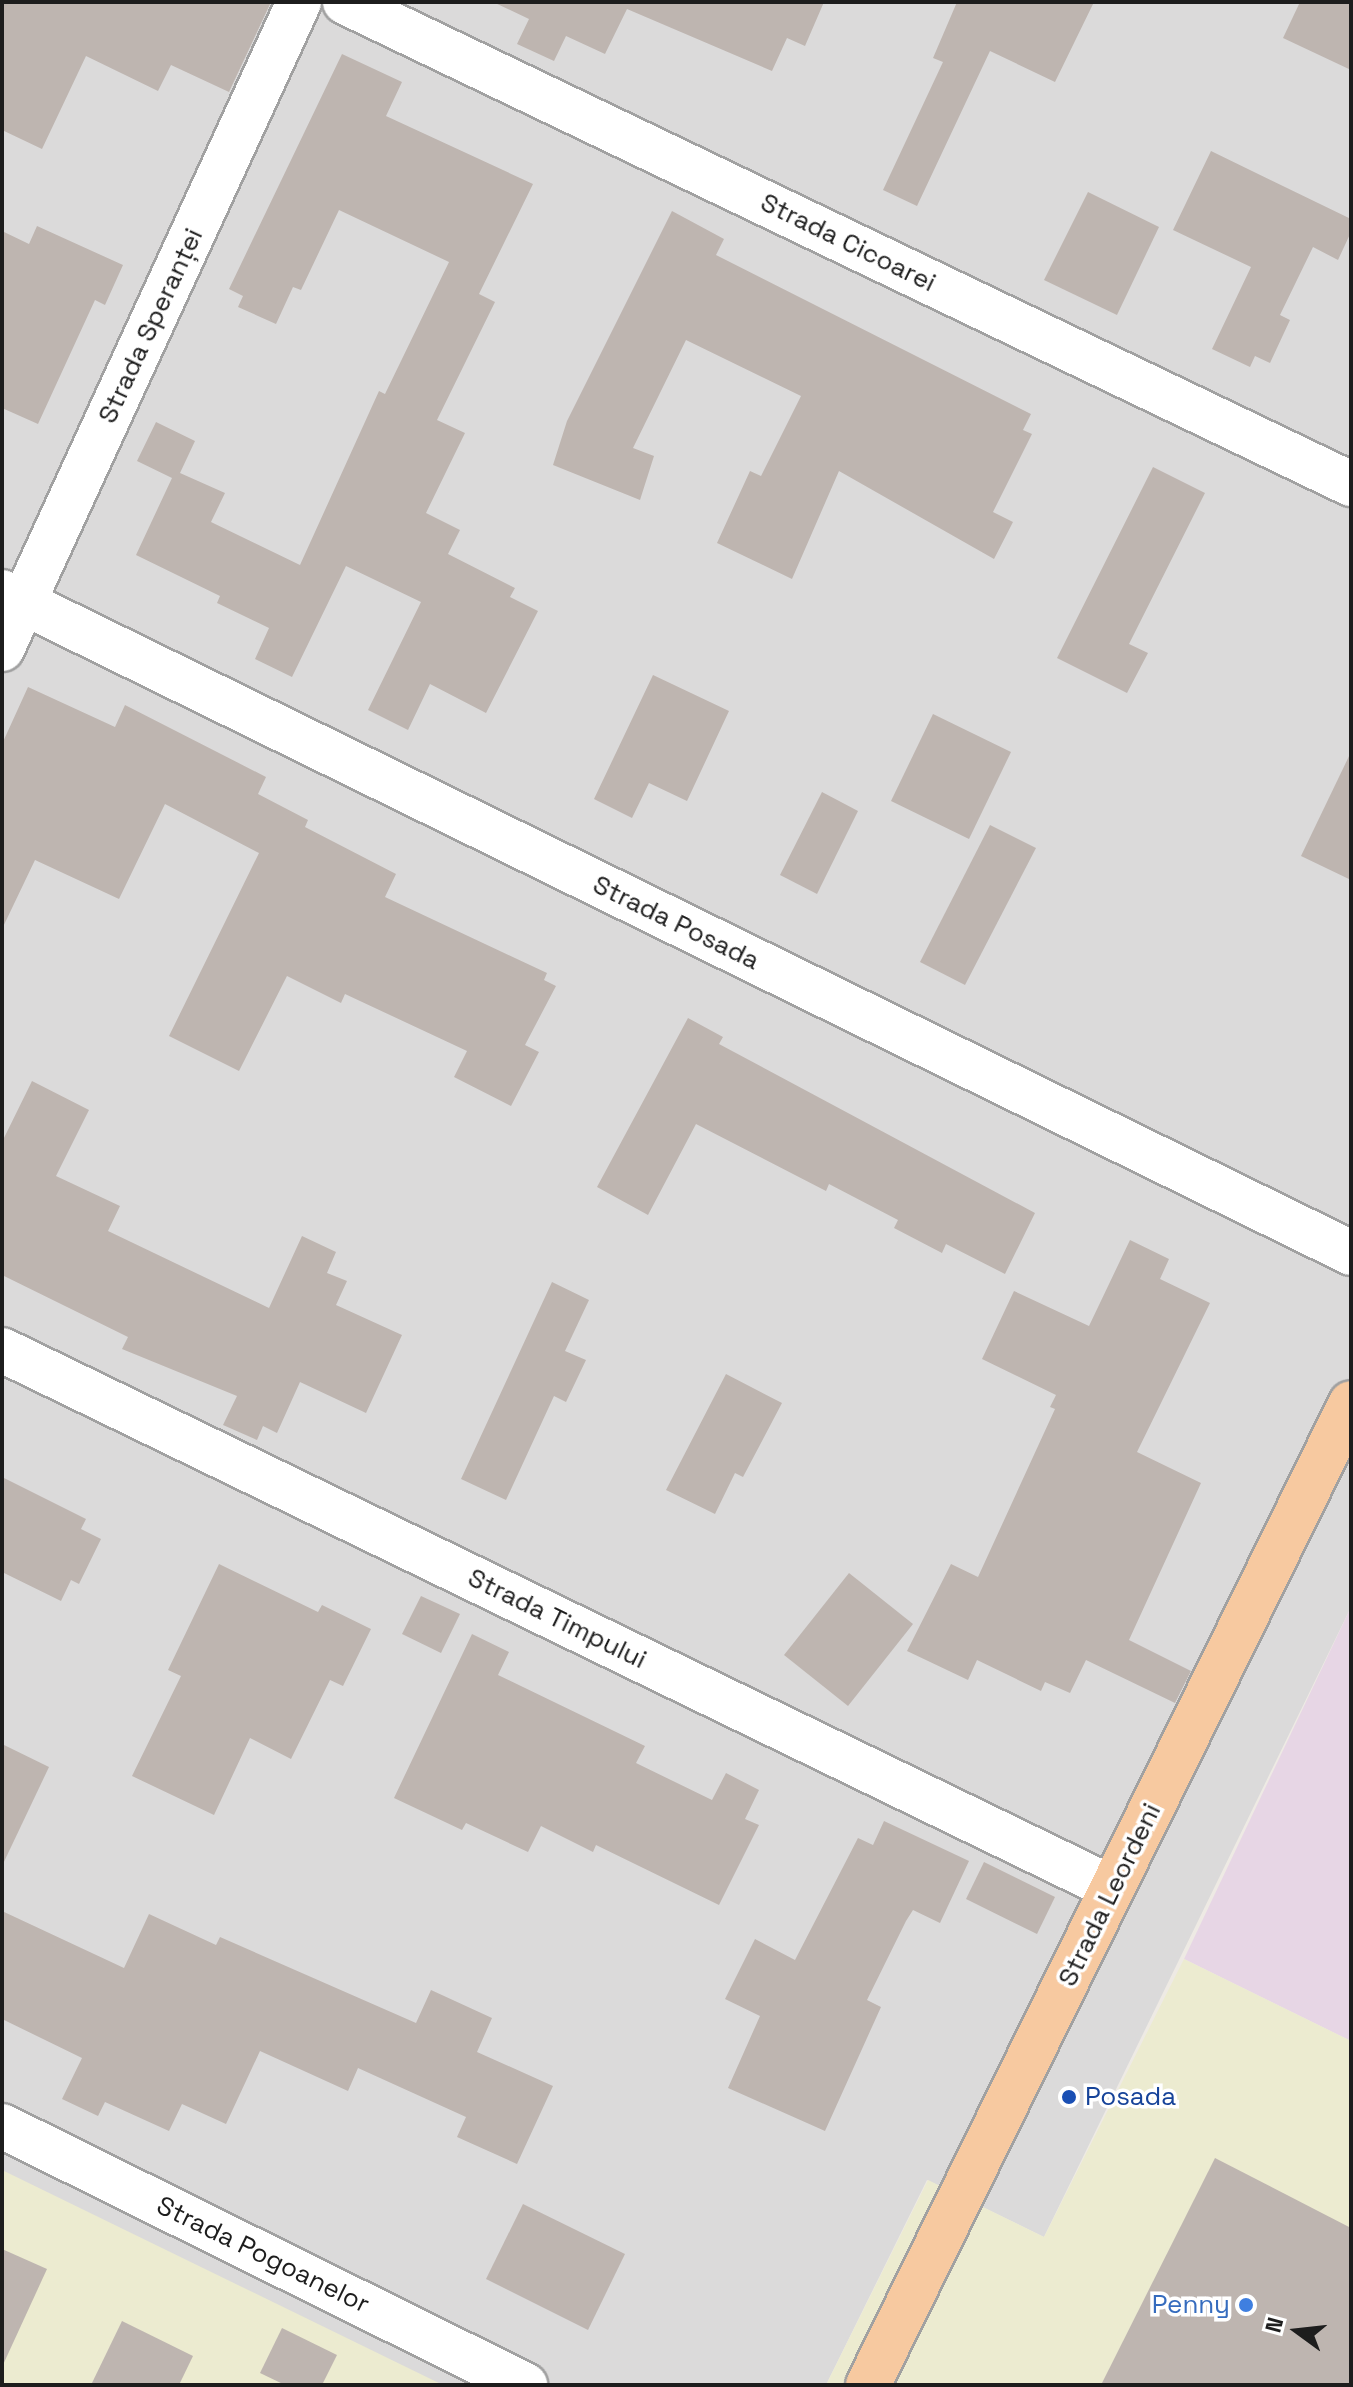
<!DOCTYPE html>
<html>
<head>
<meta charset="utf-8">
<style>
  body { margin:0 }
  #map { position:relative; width:1353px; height:2387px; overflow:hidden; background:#eeeae4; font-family:"Space Grotesk",sans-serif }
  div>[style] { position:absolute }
  .residential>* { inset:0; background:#dbdada }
  .industrial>* { inset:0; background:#e7d6e5 }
  .farmland>* { inset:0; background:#ecebd0 }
  .building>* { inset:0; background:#beb5b0 }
  .roads { filter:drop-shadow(2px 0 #a1a1a1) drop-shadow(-2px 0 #a1a1a1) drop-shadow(0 2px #a1a1a1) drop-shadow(0 -2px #a1a1a1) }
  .minor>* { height:44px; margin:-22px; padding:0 22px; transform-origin:22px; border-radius:22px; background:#fff }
  .major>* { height:44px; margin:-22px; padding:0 22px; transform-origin:22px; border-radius:22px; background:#f7c9a0 }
  .dots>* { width:22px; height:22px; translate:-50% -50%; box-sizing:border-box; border:4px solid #fff; border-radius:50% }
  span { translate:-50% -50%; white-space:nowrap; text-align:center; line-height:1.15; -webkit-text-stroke:7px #fff; paint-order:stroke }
  .street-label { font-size:26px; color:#1d1d1d }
  .transit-label { font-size:26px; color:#164399 }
  .left { translate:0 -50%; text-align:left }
  .shop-label { font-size:26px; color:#366cbe }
  .right { translate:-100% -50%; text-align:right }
  .frame { position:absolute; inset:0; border:4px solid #1d1d1d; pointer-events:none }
  .north { position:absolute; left:1257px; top:2291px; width:80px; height:80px; -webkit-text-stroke:6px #fff; paint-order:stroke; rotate:285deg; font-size:22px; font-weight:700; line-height:32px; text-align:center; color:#1d1d1d }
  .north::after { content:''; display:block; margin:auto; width:28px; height:36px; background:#1d1d1d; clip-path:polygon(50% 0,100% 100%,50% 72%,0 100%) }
</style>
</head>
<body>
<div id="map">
  <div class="residential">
    <div style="clip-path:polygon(2px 2px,1351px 2px,1351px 1607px,1044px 2237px,927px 2180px,826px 2385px,2px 2385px)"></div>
  </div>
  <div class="industrial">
    <div style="clip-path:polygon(1351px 1607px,1351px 2041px,1184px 1959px)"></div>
  </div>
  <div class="farmland">
    <div style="clip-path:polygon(1184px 1959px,1351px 2041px,1351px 2385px,826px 2385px,928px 2180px,1044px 2237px)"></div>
    <div style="clip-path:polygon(2px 2170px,443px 2385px,2px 2385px)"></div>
  </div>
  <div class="building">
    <div style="clip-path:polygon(2px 2px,271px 2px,229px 92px,171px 65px,158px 91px,86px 56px,42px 149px,2px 130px)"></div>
    <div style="clip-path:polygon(493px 2px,824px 2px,805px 46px,787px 38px,772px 71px,627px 9px,605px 54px,566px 36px,554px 61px,517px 44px,529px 19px)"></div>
    <div style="clip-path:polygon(957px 2px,1094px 2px,1055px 82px,990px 51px,917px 206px,883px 190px,943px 62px,933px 58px)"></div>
    <div style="clip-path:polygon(1300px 2px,1351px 2px,1351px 70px,1283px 38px)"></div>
    <div style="clip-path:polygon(342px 54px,402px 82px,386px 116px,533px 184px,479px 294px,495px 302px,437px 420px,465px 433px,426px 513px,460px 530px,448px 554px,515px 588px,510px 597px,538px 611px,486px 713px,430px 684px,408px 730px,368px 710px,421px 602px,346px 566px,292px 677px,255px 659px,269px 628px,217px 603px,220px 596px,136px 555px,172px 478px,137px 461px,156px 422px,195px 441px,180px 473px,225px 493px,211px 522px,300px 565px,379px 391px,385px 394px,449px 262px,339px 210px,301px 290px,293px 287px,276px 324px,238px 307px,243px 296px,229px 289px)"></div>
    <div style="clip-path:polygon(1211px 151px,1351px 219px,1351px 232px,1338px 260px,1313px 247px,1280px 315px,1290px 320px,1270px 363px,1255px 356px,1250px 367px,1212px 349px,1251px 267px,1173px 230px)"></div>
    <div style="clip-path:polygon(1088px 192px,1159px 227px,1117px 315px,1044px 280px)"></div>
    <div style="clip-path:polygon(672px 211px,724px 239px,716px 255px,1031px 414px,1023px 430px,1032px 434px,993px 512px,1013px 522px,994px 559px,839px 471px,792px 579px,717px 543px,750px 471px,761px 476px,801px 396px,686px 340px,633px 448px,654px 456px,640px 500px,553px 465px,567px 421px)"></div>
    <div style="clip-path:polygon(37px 226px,123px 265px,105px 305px,95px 300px,38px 424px,2px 408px,2px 231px,29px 244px)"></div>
    <div style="clip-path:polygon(1153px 467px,1205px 493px,1129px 644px,1148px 653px,1127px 693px,1057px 658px)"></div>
    <div style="clip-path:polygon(653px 675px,729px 711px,687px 801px,649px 783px,632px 818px,594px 799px)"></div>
    <div style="clip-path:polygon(28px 687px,115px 727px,125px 705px,266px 777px,258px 794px,308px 820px,305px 827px,396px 874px,385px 897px,547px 973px,544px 980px,556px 986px,525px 1045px,539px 1052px,511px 1106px,454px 1077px,467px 1051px,345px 994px,341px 1003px,287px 976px,239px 1071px,169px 1036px,259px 853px,165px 804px,119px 899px,35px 860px,2px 929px,2px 744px)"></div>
    <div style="clip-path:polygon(933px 714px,1011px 752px,969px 839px,891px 801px)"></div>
    <div style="clip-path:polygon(1351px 752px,1351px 880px,1301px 856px)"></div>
    <div style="clip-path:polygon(822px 792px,858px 811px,817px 894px,780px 875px)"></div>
    <div style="clip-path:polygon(990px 825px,1036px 848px,965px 985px,920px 962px)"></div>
    <div style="clip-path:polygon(688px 1018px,723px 1037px,719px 1044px,1035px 1213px,1005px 1274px,946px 1244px,942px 1253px,894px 1228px,898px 1220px,829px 1184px,826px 1191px,696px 1124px,648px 1215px,597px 1187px)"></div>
    <div style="clip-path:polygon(32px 1081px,89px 1110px,56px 1176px,120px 1206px,108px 1231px,269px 1308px,302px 1236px,336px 1252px,327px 1273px,347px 1281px,336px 1305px,402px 1335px,366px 1413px,300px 1382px,277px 1433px,263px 1426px,257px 1440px,223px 1425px,237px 1396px,122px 1349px,128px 1337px,2px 1275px,2px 1142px)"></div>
    <div style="clip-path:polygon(1130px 1240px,1169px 1259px,1160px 1279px,1210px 1303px,1137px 1452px,1201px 1483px,1129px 1640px,1191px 1671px,1175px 1703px,1086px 1660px,1070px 1693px,1045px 1682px,1041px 1691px,977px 1660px,968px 1680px,907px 1651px,951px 1564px,978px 1577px,1055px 1409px,1050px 1407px,1056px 1395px,982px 1359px,1014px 1291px,1089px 1326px)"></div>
    <div style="clip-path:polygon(552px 1282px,589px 1300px,565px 1351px,586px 1360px,566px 1402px,554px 1396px,506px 1500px,461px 1479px)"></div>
    <div style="clip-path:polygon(726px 1374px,782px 1403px,743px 1477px,735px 1473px,715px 1514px,666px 1490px)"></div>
    <div style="clip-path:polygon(2px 1477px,86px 1519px,81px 1529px,101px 1539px,79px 1584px,71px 1580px,61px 1601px,2px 1572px)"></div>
    <div style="clip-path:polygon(219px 1564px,318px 1612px,322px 1605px,371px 1629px,343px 1686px,330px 1680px,291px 1759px,250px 1738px,214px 1815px,132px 1776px,181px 1676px,168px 1670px)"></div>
    <div style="clip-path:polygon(849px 1573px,913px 1624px,848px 1706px,784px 1655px)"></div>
    <div style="clip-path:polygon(421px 1596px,460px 1614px,441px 1653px,402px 1634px)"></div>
    <div style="clip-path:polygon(472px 1634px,509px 1652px,498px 1675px,645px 1746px,636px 1763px,712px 1800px,726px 1773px,759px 1790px,745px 1819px,759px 1825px,719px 1905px,596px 1845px,593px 1852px,541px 1826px,528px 1852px,466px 1823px,462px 1830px,394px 1798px)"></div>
    <div style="clip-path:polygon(2px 1744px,49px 1767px,2px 1866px)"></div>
    <div style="clip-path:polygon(884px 1821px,969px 1861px,940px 1923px,913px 1910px,906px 1921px,867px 2000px,881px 2007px,825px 2131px,728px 2088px,760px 2016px,725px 1999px,755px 1939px,795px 1960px,858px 1838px,873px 1845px)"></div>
    <div style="clip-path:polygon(984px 1862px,1055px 1897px,1037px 1934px,966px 1899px)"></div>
    <div style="clip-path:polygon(2px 1911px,124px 1968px,149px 1914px,216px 1945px,220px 1937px,416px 2023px,431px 1990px,492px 2018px,477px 2052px,553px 2086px,517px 2164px,457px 2137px,466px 2117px,358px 2068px,348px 2091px,260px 2051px,226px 2124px,182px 2104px,169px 2131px,105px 2102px,98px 2116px,62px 2099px,82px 2058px,2px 2019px)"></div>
    <div style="clip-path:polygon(1215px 2158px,1351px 2228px,1351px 2385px,1101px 2385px)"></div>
    <div style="clip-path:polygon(523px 2204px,625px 2254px,588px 2330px,486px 2279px)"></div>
    <div style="clip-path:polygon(2px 2249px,47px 2269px,2px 2367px)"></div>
    <div style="clip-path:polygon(122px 2321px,193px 2356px,179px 2385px,91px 2385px)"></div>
    <div style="clip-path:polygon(282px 2328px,337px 2355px,322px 2385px,285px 2385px,260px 2373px)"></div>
  </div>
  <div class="roads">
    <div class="minor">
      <div style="left:345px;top:2px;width:1116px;rotate:25.6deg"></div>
      <div style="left:2px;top:592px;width:1502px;rotate:26.1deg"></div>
      <div style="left:2px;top:649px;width:712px;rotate:-65.34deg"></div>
      <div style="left:2px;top:1350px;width:1234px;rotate:25.86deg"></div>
      <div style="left:2px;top:2126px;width:584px;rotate:26.35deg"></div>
    </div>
    <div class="major">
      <div style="left:868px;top:2385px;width:1094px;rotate:-63.81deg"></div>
    </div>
  </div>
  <div class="dots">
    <div style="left:1069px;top:2097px;background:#1a4fb4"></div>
    <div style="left:1246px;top:2305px;background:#3f7fe0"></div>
  </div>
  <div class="street-label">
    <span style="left:848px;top:243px;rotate:26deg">Strada Cicoarei</span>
    <span style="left:151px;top:326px;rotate:-65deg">Strada Speranței</span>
    <span style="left:676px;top:923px;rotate:26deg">Strada Posada</span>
    <span style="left:557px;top:1619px;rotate:26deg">Strada Timpului</span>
    <span style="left:1110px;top:1895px;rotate:-64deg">Strada Leordeni</span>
    <span style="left:263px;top:2255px;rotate:26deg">Strada Pogoanelor</span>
  </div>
  <div class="transit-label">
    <span class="left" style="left:1085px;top:2097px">Posada</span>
  </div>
  <div class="shop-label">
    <span class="right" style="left:1230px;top:2305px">Penny</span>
  </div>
  <div class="frame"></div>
  <div class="north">N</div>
</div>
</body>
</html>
